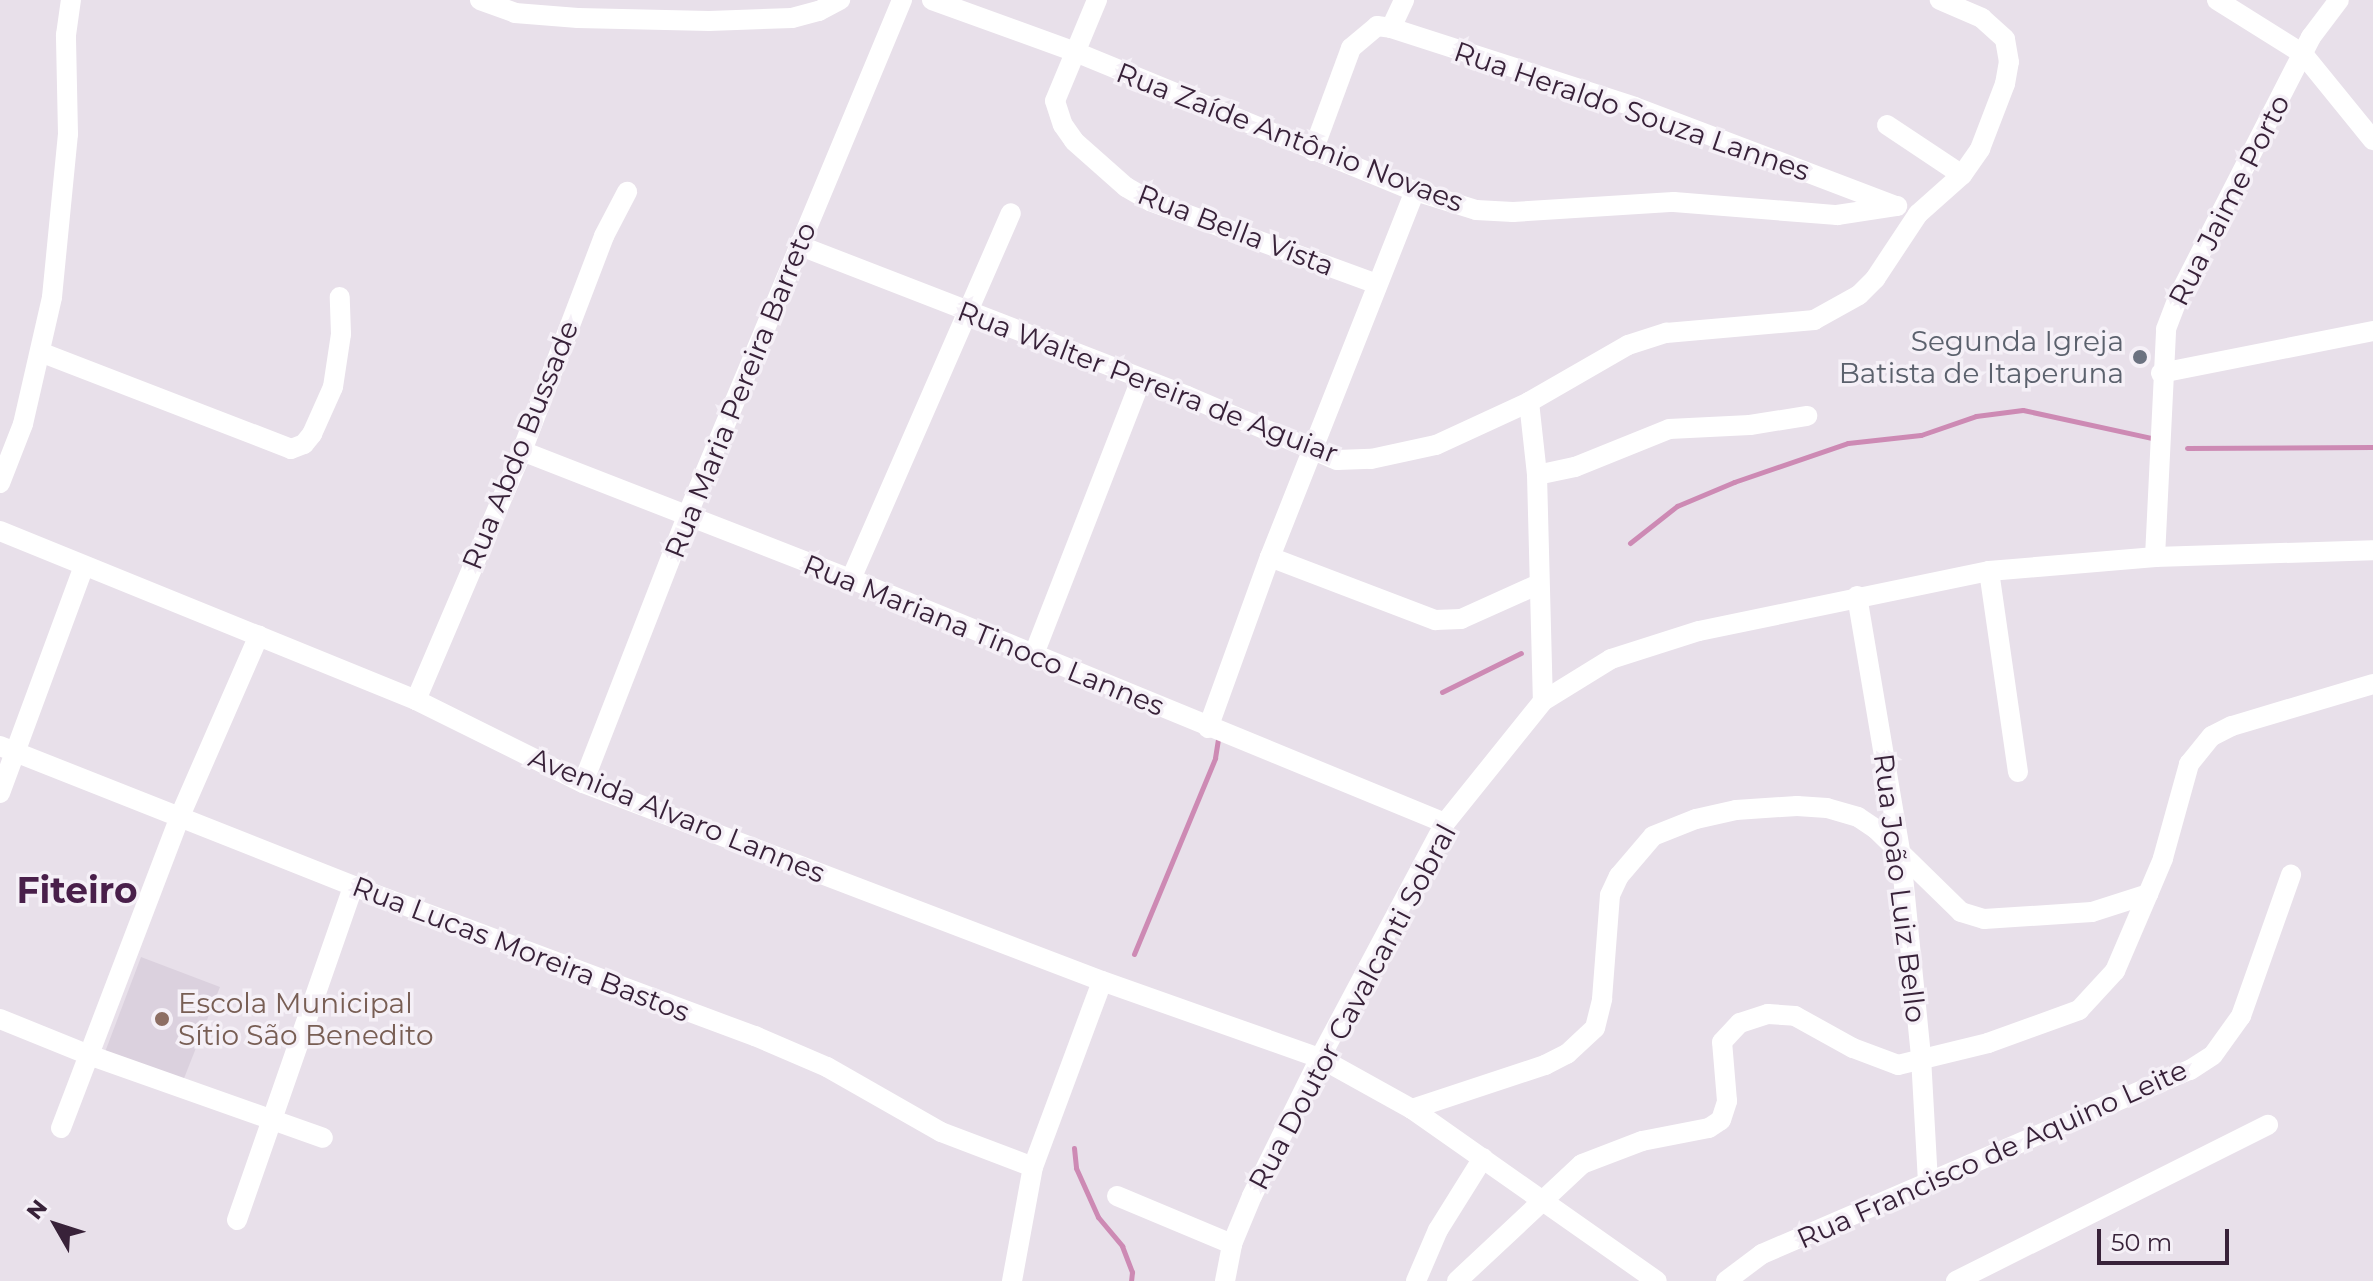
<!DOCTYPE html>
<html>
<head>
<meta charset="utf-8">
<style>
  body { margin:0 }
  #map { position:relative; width:2373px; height:1281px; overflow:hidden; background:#e8e0ea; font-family:Montserrat,sans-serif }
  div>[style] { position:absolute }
  .built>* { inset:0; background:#dbd1de }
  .stream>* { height:5px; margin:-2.5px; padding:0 2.5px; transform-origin:2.5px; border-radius:2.5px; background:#cd8ab4 }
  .minor>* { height:20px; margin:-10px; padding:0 10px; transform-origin:10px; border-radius:10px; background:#fff }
  .dots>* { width:22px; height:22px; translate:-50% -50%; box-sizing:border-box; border:4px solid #f5f0f7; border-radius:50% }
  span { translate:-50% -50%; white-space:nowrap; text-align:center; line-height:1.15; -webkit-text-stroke:7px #f5f0f7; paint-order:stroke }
  .street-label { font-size:28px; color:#382239 }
  .worship-label { font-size:28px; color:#5b616d }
  .right { translate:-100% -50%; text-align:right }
  .education-label { font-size:28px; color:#785e54 }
  .left { translate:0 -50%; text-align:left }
  .district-label { font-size:36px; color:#491f4a; font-weight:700 }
  .north { position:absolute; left:16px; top:1185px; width:80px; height:80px; -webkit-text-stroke:6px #f5f0f7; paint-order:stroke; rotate:309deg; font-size:22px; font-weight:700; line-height:32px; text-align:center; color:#382239 }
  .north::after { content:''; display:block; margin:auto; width:28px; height:36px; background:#382239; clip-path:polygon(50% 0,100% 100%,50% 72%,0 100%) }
  .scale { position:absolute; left:2097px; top:1229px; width:132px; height:36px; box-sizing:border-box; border:4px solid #382239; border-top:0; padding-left:10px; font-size:24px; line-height:28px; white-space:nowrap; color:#382239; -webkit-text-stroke:6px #f5f0f7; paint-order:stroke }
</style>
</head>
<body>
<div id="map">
  <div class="built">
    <div style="clip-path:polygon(141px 957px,220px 987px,183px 1081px,105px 1052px)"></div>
  </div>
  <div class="stream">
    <div style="left:2187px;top:448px;width:186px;rotate:-0.3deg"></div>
    <div style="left:1630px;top:543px;width:60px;rotate:-38.2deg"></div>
    <div style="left:1677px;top:506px;width:62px;rotate:-22.8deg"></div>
    <div style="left:1734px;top:482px;width:120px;rotate:-18.9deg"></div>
    <div style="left:1848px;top:443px;width:73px;rotate:-6.3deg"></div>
    <div style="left:1921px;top:435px;width:58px;rotate:-19.1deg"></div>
    <div style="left:1976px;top:416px;width:47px;rotate:-7.3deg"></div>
    <div style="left:2023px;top:410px;width:131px;rotate:12.3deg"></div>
    <div style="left:1442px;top:692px;width:88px;rotate:-26.3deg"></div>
    <div style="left:1134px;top:954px;width:212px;rotate:-67.5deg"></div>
    <div style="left:1215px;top:758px;width:19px;rotate:-81deg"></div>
    <div style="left:1074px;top:1148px;width:20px;rotate:84deg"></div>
    <div style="left:1076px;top:1168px;width:54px;rotate:65.8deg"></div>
    <div style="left:1098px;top:1217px;width:38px;rotate:50deg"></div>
    <div style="left:1122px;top:1246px;width:28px;rotate:69deg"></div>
    <div style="left:1132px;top:1272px;width:9px;rotate:96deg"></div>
  </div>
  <div class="minor">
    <div style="left:480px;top:0;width:37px;rotate:20deg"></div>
    <div style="left:515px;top:13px;width:63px;rotate:4.5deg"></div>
    <div style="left:578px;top:18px;width:131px;rotate:1.3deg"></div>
    <div style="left:709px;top:21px;width:83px;rotate:-2.1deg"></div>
    <div style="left:792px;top:18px;width:28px;rotate:-15deg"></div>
    <div style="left:819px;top:11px;width:24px;rotate:-28deg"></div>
    <div style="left:932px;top:0;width:150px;rotate:19.9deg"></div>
    <div style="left:1073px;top:51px;width:370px;rotate:22.3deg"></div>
    <div style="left:1415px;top:191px;width:64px;rotate:17.3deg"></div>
    <div style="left:1476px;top:210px;width:37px;rotate:3deg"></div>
    <div style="left:1513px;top:212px;width:161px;rotate:-3.6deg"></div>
    <div style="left:1674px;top:202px;width:164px;rotate:4.6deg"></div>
    <div style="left:1837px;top:215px;width:61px;rotate:-8.5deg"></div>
    <div style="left:1097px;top:0;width:109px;rotate:112.6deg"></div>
    <div style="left:1055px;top:101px;width:25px;rotate:72deg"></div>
    <div style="left:1063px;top:125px;width:19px;rotate:55deg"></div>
    <div style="left:1074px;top:141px;width:69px;rotate:41.5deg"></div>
    <div style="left:1126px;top:187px;width:28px;rotate:30deg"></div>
    <div style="left:1150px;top:201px;width:242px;rotate:20.1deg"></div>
    <div style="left:2217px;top:0;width:102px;rotate:32.1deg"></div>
    <div style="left:2303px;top:54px;width:111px;rotate:50.9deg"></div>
    <div style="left:1391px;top:28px;width:31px;rotate:-65deg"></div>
    <div style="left:1887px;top:125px;width:90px;rotate:33.7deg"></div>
    <div style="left:1313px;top:151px;width:110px;rotate:-69.7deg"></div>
    <div style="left:1351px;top:48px;width:34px;rotate:-40deg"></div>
    <div style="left:1377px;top:26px;width:14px;rotate:8deg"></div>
    <div style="left:1391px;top:28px;width:256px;rotate:17.9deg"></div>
    <div style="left:1635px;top:107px;width:279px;rotate:20.8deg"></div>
    <div style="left:798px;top:245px;width:417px;rotate:21.2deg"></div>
    <div style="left:1187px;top:396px;width:163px;rotate:23.1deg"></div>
    <div style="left:1337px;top:460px;width:34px;rotate:-2deg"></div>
    <div style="left:1371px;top:459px;width:66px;rotate:-12.2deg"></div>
    <div style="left:1436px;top:445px;width:102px;rotate:-24.8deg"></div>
    <div style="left:1529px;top:402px;width:114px;rotate:-29.9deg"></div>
    <div style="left:1628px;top:345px;width:40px;rotate:-18deg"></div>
    <div style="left:1666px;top:333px;width:149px;rotate:-5deg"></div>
    <div style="left:1814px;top:320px;width:51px;rotate:-29.1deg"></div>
    <div style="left:1859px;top:295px;width:23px;rotate:-45deg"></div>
    <div style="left:1875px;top:279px;width:78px;rotate:-56.5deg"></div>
    <div style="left:1918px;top:214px;width:59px;rotate:-41.6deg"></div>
    <div style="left:1962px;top:175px;width:32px;rotate:-55deg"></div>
    <div style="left:1980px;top:149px;width:70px;rotate:-69deg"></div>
    <div style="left:2005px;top:84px;width:22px;rotate:-80deg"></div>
    <div style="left:2009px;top:62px;width:23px;rotate:-100deg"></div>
    <div style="left:2005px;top:39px;width:31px;rotate:-138deg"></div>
    <div style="left:1982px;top:18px;width:46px;rotate:-156.8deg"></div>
    <div style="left:40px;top:352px;width:269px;rotate:21.1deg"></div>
    <div style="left:291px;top:449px;width:14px;rotate:-21deg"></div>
    <div style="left:304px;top:444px;width:13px;rotate:-51deg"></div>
    <div style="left:312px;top:434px;width:51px;rotate:-65.9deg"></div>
    <div style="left:333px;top:387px;width:54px;rotate:-81.4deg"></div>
    <div style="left:341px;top:334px;width:37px;rotate:-92deg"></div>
    <div style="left:2161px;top:373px;width:216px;rotate:-11.2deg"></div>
    <div style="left:1529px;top:402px;width:73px;rotate:83.7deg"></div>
    <div style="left:1537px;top:475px;width:226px;rotate:88.5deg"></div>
    <div style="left:522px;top:451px;width:353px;rotate:21.3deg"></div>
    <div style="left:851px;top:579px;width:642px;rotate:22.33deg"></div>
    <div style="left:1537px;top:475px;width:39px;rotate:-12deg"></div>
    <div style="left:1575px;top:467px;width:101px;rotate:-22deg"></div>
    <div style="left:1669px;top:429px;width:81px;rotate:-2.8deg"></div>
    <div style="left:1750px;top:425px;width:58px;rotate:-9deg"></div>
    <div style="left:0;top:483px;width:63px;rotate:-68.7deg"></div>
    <div style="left:23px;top:424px;width:130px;rotate:-77.1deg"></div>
    <div style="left:52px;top:297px;width:164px;rotate:-84.4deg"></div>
    <div style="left:68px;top:134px;width:99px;rotate:-91.2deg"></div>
    <div style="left:66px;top:35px;width:35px;rotate:-82deg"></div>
    <div style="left:0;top:531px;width:449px;rotate:22.1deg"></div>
    <div style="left:416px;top:700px;width:186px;rotate:26.4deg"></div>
    <div style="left:583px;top:783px;width:555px;rotate:20.88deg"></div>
    <div style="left:1102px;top:981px;width:231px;rotate:19.5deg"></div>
    <div style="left:1320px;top:1058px;width:105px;rotate:29deg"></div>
    <div style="left:1412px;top:1109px;width:299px;rotate:35.1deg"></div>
    <div style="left:1270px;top:557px;width:177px;rotate:20.9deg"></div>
    <div style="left:1435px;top:620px;width:26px;rotate:-2deg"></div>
    <div style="left:1461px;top:619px;width:85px;rotate:-24.2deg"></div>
    <div style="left:2155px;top:557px;width:228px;rotate:-87.2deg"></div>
    <div style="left:2166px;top:329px;width:36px;rotate:-69deg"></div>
    <div style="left:2179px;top:295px;width:290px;rotate:-62.9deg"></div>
    <div style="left:2311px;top:37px;width:46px;rotate:-52.9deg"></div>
    <div style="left:1989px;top:571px;width:203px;rotate:81.8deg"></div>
    <div style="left:851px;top:579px;width:399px;rotate:-66.4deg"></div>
    <div style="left:1857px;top:596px;width:264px;rotate:80.4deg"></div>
    <div style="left:1901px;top:856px;width:202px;rotate:84.3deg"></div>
    <div style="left:1921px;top:1057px;width:125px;rotate:86.8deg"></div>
    <div style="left:1034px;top:654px;width:295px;rotate:-68.7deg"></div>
    <div style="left:416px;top:700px;width:271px;rotate:-66.9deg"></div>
    <div style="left:522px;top:451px;width:230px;rotate:-69.1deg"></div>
    <div style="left:604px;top:236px;width:50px;rotate:-62.4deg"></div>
    <div style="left:1208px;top:728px;width:182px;rotate:-70.1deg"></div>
    <div style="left:1270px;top:557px;width:394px;rotate:-68.4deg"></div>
    <div style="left:0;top:746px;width:380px;rotate:21.6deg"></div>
    <div style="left:353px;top:886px;width:429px;rotate:20.5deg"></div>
    <div style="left:755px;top:1036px;width:78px;rotate:23.3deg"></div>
    <div style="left:827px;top:1067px;width:131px;rotate:29.7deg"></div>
    <div style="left:941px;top:1132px;width:98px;rotate:20.8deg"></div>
    <div style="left:583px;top:783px;width:287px;rotate:-68.7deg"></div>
    <div style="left:687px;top:516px;width:559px;rotate:-67.38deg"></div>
    <div style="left:0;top:793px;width:242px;rotate:-69.7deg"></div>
    <div style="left:0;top:1019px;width:96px;rotate:22deg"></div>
    <div style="left:89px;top:1055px;width:248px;rotate:19.5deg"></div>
    <div style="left:1412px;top:1109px;width:140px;rotate:-18.3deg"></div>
    <div style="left:1545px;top:1065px;width:25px;rotate:-27deg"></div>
    <div style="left:1567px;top:1054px;width:38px;rotate:-43deg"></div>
    <div style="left:1595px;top:1028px;width:30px;rotate:-76deg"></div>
    <div style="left:1602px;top:999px;width:104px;rotate:-85.6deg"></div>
    <div style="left:1610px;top:895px;width:21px;rotate:-65deg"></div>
    <div style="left:1619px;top:876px;width:52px;rotate:-49.6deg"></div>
    <div style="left:1653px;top:836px;width:46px;rotate:-21.6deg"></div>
    <div style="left:1696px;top:819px;width:41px;rotate:-12.7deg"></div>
    <div style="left:1736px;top:810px;width:61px;rotate:-3.8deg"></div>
    <div style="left:1797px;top:806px;width:30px;rotate:4deg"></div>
    <div style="left:1827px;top:808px;width:32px;rotate:16deg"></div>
    <div style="left:1858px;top:817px;width:22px;rotate:34deg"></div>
    <div style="left:1876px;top:829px;width:119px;rotate:44.3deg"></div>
    <div style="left:1961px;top:912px;width:24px;rotate:17deg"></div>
    <div style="left:1984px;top:919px;width:108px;rotate:-3.7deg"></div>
    <div style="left:2092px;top:912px;width:59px;rotate:-17.8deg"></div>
    <div style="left:2148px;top:894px;width:39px;rotate:-67deg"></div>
    <div style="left:2163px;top:858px;width:98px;rotate:-74.5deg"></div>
    <div style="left:2189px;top:764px;width:36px;rotate:-51deg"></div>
    <div style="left:2212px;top:736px;width:22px;rotate:-27deg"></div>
    <div style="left:2232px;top:726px;width:147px;rotate:-16.6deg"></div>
    <div style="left:61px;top:1128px;width:334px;rotate:-69.1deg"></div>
    <div style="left:180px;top:816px;width:197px;rotate:-66.4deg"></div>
    <div style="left:1117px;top:1196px;width:125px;rotate:22.7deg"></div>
    <div style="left:237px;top:1220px;width:354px;rotate:-70.8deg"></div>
    <div style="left:1012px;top:1281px;width:116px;rotate:-79.6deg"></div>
    <div style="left:1033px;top:1167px;width:198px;rotate:-69.6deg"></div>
    <div style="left:1225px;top:1281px;width:38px;rotate:-79deg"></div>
    <div style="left:1232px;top:1244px;width:52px;rotate:-67.4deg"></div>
    <div style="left:1252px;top:1196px;width:154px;rotate:-63.8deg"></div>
    <div style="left:1320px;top:1058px;width:266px;rotate:-62deg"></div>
    <div style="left:1445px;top:823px;width:156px;rotate:-51.2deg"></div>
    <div style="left:1543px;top:701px;width:80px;rotate:-31.7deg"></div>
    <div style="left:1611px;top:659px;width:92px;rotate:-17.7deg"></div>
    <div style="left:1699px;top:631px;width:296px;rotate:-11.7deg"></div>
    <div style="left:1989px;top:571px;width:167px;rotate:-4.8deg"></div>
    <div style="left:2155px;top:557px;width:218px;rotate:-1.8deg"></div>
    <div style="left:1416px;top:1281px;width:56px;rotate:-66.7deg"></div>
    <div style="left:1438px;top:1230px;width:85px;rotate:-58deg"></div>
    <div style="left:1457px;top:1281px;width:171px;rotate:-43.1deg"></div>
    <div style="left:1582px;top:1164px;width:64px;rotate:-21deg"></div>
    <div style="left:1642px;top:1141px;width:68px;rotate:-11deg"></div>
    <div style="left:1709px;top:1128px;width:14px;rotate:-34deg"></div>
    <div style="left:1721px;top:1120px;width:20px;rotate:-72deg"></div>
    <div style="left:1727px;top:1101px;width:59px;rotate:-94.8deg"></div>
    <div style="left:1722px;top:1042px;width:26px;rotate:-47deg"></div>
    <div style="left:1740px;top:1023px;width:29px;rotate:-18deg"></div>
    <div style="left:1768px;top:1014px;width:27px;rotate:4deg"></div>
    <div style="left:1795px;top:1016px;width:66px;rotate:28.9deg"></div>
    <div style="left:1853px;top:1048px;width:48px;rotate:20.7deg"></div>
    <div style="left:1898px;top:1065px;width:93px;rotate:-13.7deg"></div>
    <div style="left:1988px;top:1043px;width:97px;rotate:-19.9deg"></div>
    <div style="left:2079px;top:1010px;width:53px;rotate:-47.3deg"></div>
    <div style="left:2115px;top:971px;width:84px;rotate:-66.8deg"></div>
    <div style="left:1726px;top:1281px;width:45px;rotate:-36.9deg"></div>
    <div style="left:1762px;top:1254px;width:466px;rotate:-23.3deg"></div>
    <div style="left:2190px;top:1070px;width:27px;rotate:-33deg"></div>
    <div style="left:2213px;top:1055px;width:48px;rotate:-54.3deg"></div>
    <div style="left:2241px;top:1016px;width:150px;rotate:-70.5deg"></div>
    <div style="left:1956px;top:1281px;width:349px;rotate:-26.6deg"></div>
  </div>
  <div class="dots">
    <div style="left:2140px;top:357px;background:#6b7280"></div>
    <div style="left:162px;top:1019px;background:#8d6e63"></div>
  </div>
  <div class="street-label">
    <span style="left:1632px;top:111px;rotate:19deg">Rua Heraldo Souza Lannes</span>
    <span style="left:1290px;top:137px;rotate:21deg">Rua Zaíde Antônio Novaes</span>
    <span style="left:2229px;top:200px;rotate:-63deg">Rua Jaime Porto</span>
    <span style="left:1236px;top:230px;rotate:21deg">Rua Bella Vista</span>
    <span style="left:1148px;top:382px;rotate:21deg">Rua Walter Pereira de Aguiar</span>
    <span style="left:740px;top:390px;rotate:-68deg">Rua Maria Pereira Barreto</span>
    <span style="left:520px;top:445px;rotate:-68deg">Rua Abdo Bussade</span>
    <span style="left:984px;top:635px;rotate:22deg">Rua Mariana Tinoco Lannes</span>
    <span style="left:677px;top:815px;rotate:22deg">Avenida Alvaro Lannes</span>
    <span style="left:1900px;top:888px;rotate:83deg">Rua João Luiz Bello</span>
    <span style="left:521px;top:949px;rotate:21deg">Rua Lucas Moreira Bastos</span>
    <span style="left:1352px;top:1007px;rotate:-62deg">Rua Doutor Cavalcanti Sobral</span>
    <span style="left:1992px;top:1154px;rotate:-24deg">Rua Francisco de Aquino Leite</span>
  </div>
  <div class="worship-label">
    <span class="right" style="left:2124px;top:357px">Segunda Igreja<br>Batista de Itaperuna</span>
  </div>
  <div class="education-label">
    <span class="left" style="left:178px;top:1019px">Escola Municipal<br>Sítio São Benedito</span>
  </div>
  <div class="district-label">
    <span style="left:77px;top:891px">Fiteiro</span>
  </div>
  <div class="north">N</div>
  <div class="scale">50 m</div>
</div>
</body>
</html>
